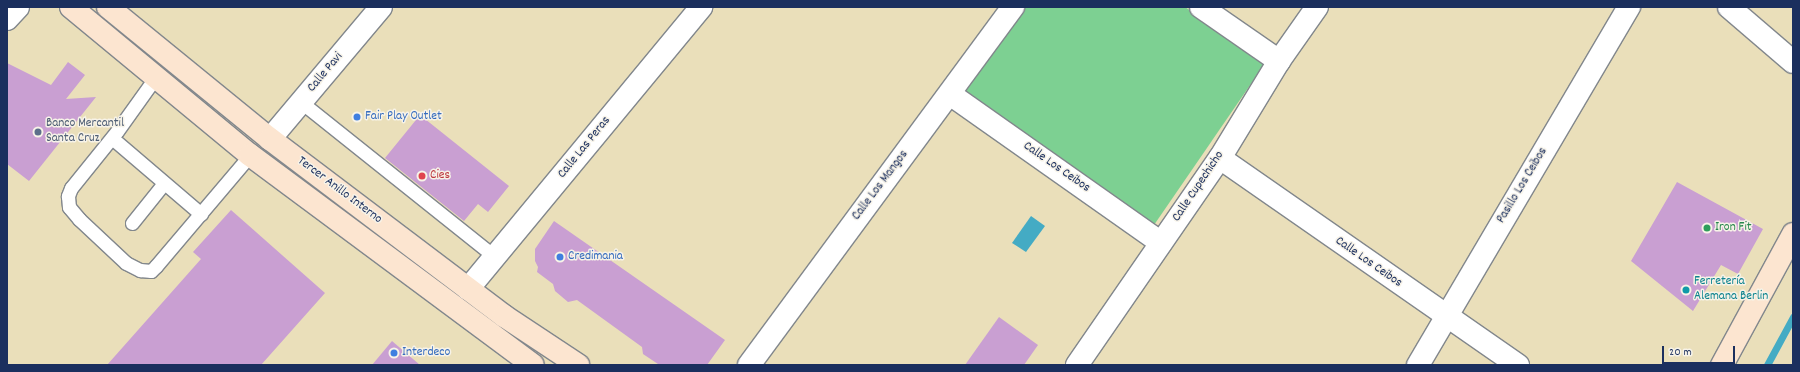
<!DOCTYPE html>
<html>
<head>
<meta charset="utf-8">
<style>
  body { margin:0 }
  #map { position:relative; width:1800px; height:372px; overflow:hidden; background:#eadfba; font-family:Dekko,sans-serif }
  div>[style] { position:absolute }
  .green>* { inset:0; background:#7dd092 }
  .water>* { inset:0; background:#44abc4 }
  .stream>* { height:7px; margin:-3.5px; padding:0 3.5px; transform-origin:3.5px; border-radius:3.5px; background:#44abc4 }
  .building>* { inset:0; background:#c99fd2 }
  .roads { filter:drop-shadow(1px 0 #82878c) drop-shadow(-1px 0 #82878c) drop-shadow(0 1px #82878c) drop-shadow(0 -1px #82878c) }
  .lane>* { height:13px; margin:-6.5px; padding:0 6.5px; transform-origin:6.5px; border-radius:6.5px; background:#fff }
  .street>* { height:22px; margin:-11px; padding:0 11px; transform-origin:11px; border-radius:11px; background:#fff }
  .secondary>* { height:22px; margin:-11px; padding:0 11px; transform-origin:11px; border-radius:11px; background:#fce5d0 }
  .dots>* { width:11px; height:11px; translate:-50% -50%; box-sizing:border-box; border:2px solid #f7f3e8; border-radius:50% }
  span { translate:-50% -50%; white-space:nowrap; text-align:center; line-height:1.15; -webkit-text-stroke:3px #f7f3e8; paint-order:stroke }
  .street-label { font-size:13px; color:#1b2f5e }
  .shop-label { font-size:13px; color:#366cbe }
  .left { translate:0 -50%; text-align:left }
  .service-label { font-size:13px; color:#4e5e75 }
  .health-label { font-size:13px; color:#be3a42 }
  .leisure-label { font-size:13px; color:#27864d }
  .culture-label { font-size:13px; color:#0d838f }
  .frame { position:absolute; inset:0; border:8px solid #1b2f5e; pointer-events:none }
  .scale { position:absolute; left:1662px; top:346px; width:73px; height:18px; box-sizing:border-box; border:2px solid #1b2f5e; border-top:0; padding-left:5px; font-size:12px; line-height:14px; white-space:nowrap; color:#1b2f5e; -webkit-text-stroke:3px #f7f3e8; paint-order:stroke }
</style>
</head>
<body>
<div id="map">
  <div class="green">
    <div style="clip-path:polygon(1021px 7px,1185px 7px,1266px 62px,1154px 225px,963px 94px)"></div>
  </div>
  <div class="water">
    <div style="clip-path:polygon(1031px 216px,1045px 226px,1026px 252px,1012px 243px)"></div>
  </div>
  <div class="stream">
    <div style="left:1767px;top:365px;width:55px;rotate:-61.6deg"></div>
  </div>
  <div class="building">
    <div style="clip-path:polygon(68px 62px,85px 75px,66px 99px,96px 97px,29px 181px,7px 164px,7px 63px,51px 85px)"></div>
    <div style="clip-path:polygon(420px 115px,509px 186px,488px 212px,478px 204px,464px 221px,385px 158px)"></div>
    <div style="clip-path:polygon(1677px 182px,1763px 229px,1738px 274px,1721px 265px,1693px 311px,1631px 261px)"></div>
    <div style="clip-path:polygon(231px 210px,325px 293px,261px 365px,107px 365px,201px 259px,193px 252px)"></div>
    <div style="clip-path:polygon(554px 221px,725px 340px,707px 365px,658px 364px,643px 354px,642px 347px,577px 300px,568px 302px,555px 291px,553px 284px,537px 272px,538px 267px,535px 261px,535px 249px)"></div>
    <div style="clip-path:polygon(999px 317px,1038px 345px,1024px 365px,965px 365px)"></div>
    <div style="clip-path:polygon(392px 341px,420px 365px,372px 365px)"></div>
  </div>
  <div class="roads">
    <div class="lane">
      <div style="left:155px;top:78px;width:65px;rotate:125.6deg"></div>
      <div style="left:117px;top:131px;width:73px;rotate:128.9deg"></div>
      <div style="left:71px;top:188px;width:9px;rotate:111deg"></div>
      <div style="left:68px;top:196px;width:11px;rotate:85deg"></div>
      <div style="left:69px;top:207px;width:16px;rotate:50deg"></div>
      <div style="left:79px;top:219px;width:64px;rotate:43.1deg"></div>
      <div style="left:126px;top:263px;width:16px;rotate:27deg"></div>
      <div style="left:140px;top:270px;width:11px;rotate:5deg"></div>
      <div style="left:151px;top:271px;width:7px;rotate:-45deg"></div>
      <div style="left:156px;top:266px;width:145px;rotate:-49.7deg"></div>
      <div style="left:301px;top:102px;width:248px;rotate:38.6deg"></div>
      <div style="left:112px;top:138px;width:117px;rotate:40.5deg"></div>
      <div style="left:132px;top:223px;width:51px;rotate:-51.3deg"></div>
    </div>
    <div class="street">
      <div style="left:1201px;top:7px;width:95px;rotate:34.7deg"></div>
      <div style="left:1729px;top:7px;width:84px;rotate:40.7deg"></div>
      <div style="left:7px;top:19px;width:16px;rotate:-47deg"></div>
      <div style="left:950px;top:94px;width:258px;rotate:35.2deg"></div>
      <div style="left:270px;top:139px;width:172px;rotate:-49.9deg"></div>
      <div style="left:1220px;top:158px;width:363px;rotate:34.8deg"></div>
      <div style="left:468px;top:289px;width:366px;rotate:-50.4deg"></div>
      <div style="left:749px;top:365px;width:445px;rotate:-53.6deg"></div>
      <div style="left:1077px;top:365px;width:252px;rotate:-55.4deg"></div>
      <div style="left:1220px;top:158px;width:114px;rotate:-58.7deg"></div>
      <div style="left:1279px;top:61px;width:66px;rotate:-54.9deg"></div>
      <div style="left:1418px;top:365px;width:416px;rotate:-59.5deg"></div>
    </div>
    <div class="secondary">
      <div style="left:71px;top:7px;width:232px;rotate:39.6deg"></div>
      <div style="left:250px;top:155px;width:352px;rotate:36.6deg"></div>
      <div style="left:108px;top:7px;width:209px;rotate:39.2deg"></div>
      <div style="left:270px;top:139px;width:293px;rotate:37.1deg"></div>
      <div style="left:504px;top:316px;width:89px;rotate:33.5deg"></div>
      <div style="left:1722px;top:365px;width:149px;rotate:-61.5deg"></div>
    </div>
  </div>
  <div class="dots">
    <div style="left:357px;top:117px;background:#3f7fe0"></div>
    <div style="left:38px;top:132px;background:#5c6f8a"></div>
    <div style="left:422px;top:176px;background:#e0444e"></div>
    <div style="left:1707px;top:228px;background:#2e9e5b"></div>
    <div style="left:560px;top:257px;background:#3f7fe0"></div>
    <div style="left:1686px;top:290px;background:#0f9aa8"></div>
    <div style="left:394px;top:353px;background:#3f7fe0"></div>
  </div>
  <div class="street-label">
    <span style="left:326px;top:73px;rotate:-50deg">Calle Pavi</span>
    <span style="left:585px;top:148px;rotate:-51deg">Calle Las Peras</span>
    <span style="left:1056px;top:168px;rotate:35deg">Calle Los Ceibos</span>
    <span style="left:881px;top:186px;rotate:-53deg">Calle Los Mangos</span>
    <span style="left:1523px;top:186px;rotate:-59deg">Pasillo Los Ceibos</span>
    <span style="left:1199px;top:187px;rotate:-56deg">Calle Cupechicho</span>
    <span style="left:339px;top:191px;rotate:37deg">Tercer Anillo Interno</span>
    <span style="left:1368px;top:263px;rotate:35deg">Calle Los Ceibos</span>
  </div>
  <div class="shop-label">
    <span class="left" style="left:365px;top:117px">Fair Play Outlet</span>
    <span class="left" style="left:568px;top:257px">Credimania</span>
    <span class="left" style="left:402px;top:353px">Interdeco</span>
  </div>
  <div class="service-label">
    <span class="left" style="left:46px;top:132px">Banco Mercantil<br>Santa Cruz</span>
  </div>
  <div class="health-label">
    <span class="left" style="left:430px;top:176px">Cies</span>
  </div>
  <div class="leisure-label">
    <span class="left" style="left:1715px;top:228px">Iron Fit</span>
  </div>
  <div class="culture-label">
    <span class="left" style="left:1694px;top:290px">Ferretería<br>Alemana Berlin</span>
  </div>
  <div class="frame"></div>
  <div class="scale">20 m</div>
</div>
</body>
</html>
